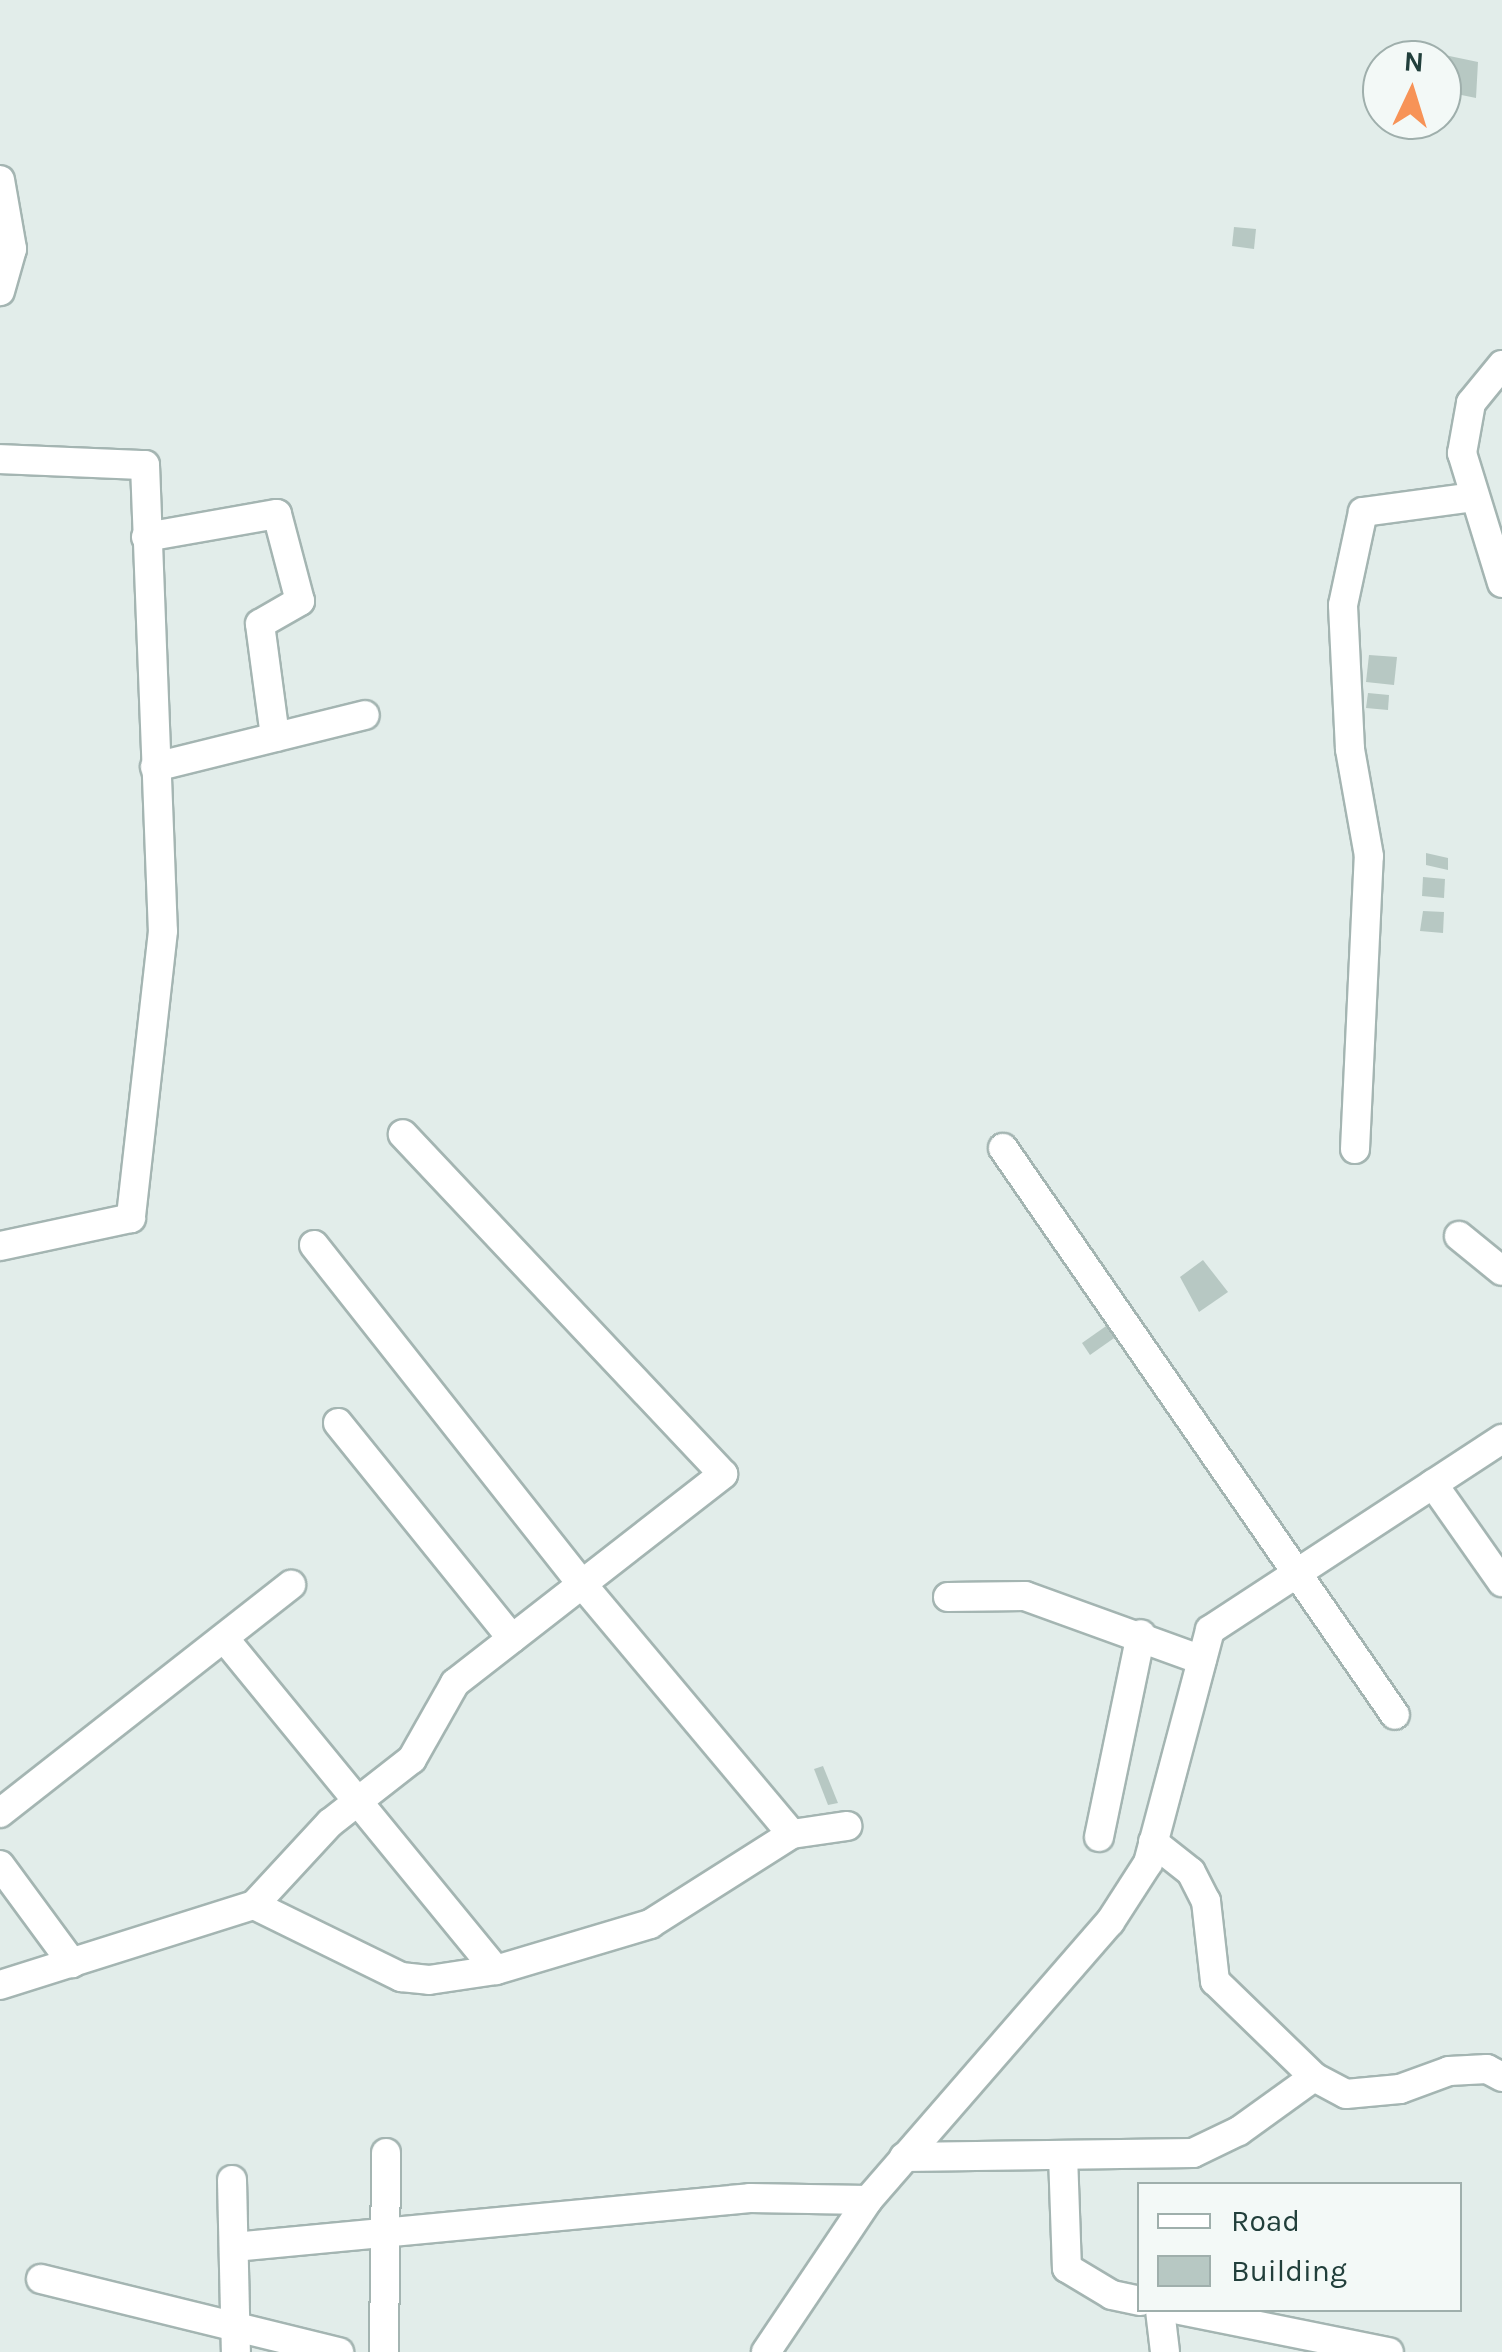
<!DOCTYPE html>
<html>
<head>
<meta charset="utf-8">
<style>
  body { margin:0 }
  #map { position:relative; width:1502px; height:2352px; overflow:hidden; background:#e2edea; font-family:Karla,sans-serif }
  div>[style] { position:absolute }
  .building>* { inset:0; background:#b7c8c3 }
  .roads { filter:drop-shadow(2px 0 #a4b5b2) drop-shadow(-2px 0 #a4b5b2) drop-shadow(0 2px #a4b5b2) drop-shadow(0 -2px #a4b5b2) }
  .minor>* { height:28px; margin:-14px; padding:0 14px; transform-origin:14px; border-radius:14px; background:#fff }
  span { translate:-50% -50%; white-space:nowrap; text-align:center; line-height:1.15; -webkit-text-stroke:10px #f3f9f7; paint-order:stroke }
  .legend { position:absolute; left:1137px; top:2182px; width:325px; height:130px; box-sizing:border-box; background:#f3f9f7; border:2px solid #9fafac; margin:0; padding:12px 18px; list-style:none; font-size:30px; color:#213f3b }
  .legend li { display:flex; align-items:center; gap:20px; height:50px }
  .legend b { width:50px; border:2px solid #9fafac }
  .north { position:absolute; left:1362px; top:40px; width:100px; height:100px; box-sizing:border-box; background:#f3f9f7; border:2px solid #9fafac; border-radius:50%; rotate:4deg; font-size:28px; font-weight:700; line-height:40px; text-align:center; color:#213f3b }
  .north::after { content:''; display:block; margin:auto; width:35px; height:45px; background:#f79357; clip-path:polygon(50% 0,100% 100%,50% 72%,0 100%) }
</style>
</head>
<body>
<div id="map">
  <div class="building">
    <div style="clip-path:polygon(1435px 53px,1478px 62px,1476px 98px,1442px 91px,1442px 60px,1434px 60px)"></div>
    <div style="clip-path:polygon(1234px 227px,1256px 229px,1254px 249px,1232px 246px)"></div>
    <div style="clip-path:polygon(1369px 655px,1397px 657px,1394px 685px,1366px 682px)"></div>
    <div style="clip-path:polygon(1368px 693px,1389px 695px,1388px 710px,1366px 708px)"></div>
    <div style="clip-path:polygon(1426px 853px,1448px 858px,1448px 870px,1426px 865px)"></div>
    <div style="clip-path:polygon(1423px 877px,1445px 879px,1444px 898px,1422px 896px)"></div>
    <div style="clip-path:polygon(1423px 911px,1444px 912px,1443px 933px,1420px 931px)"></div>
    <div style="clip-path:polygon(1203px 1260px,1228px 1292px,1199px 1312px,1180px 1277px)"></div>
    <div style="clip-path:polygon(1109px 1324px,1117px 1336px,1090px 1355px,1082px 1343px)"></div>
    <div style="clip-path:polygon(823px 1766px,838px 1803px,828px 1805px,814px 1769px)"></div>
  </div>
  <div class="roads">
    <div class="minor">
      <div style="left:0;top:180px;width:70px;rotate:80.1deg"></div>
      <div style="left:12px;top:249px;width:44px;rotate:105.9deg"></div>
      <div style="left:1502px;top:365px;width:49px;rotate:129.2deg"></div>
      <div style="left:1471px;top:403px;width:51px;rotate:100.2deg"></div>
      <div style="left:1462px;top:453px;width:136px;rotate:72.9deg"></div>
      <div style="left:0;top:459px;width:145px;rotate:2.4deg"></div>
      <div style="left:145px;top:465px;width:466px;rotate:87.8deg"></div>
      <div style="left:163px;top:931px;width:289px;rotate:96.4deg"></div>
      <div style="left:131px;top:1218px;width:134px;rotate:167.9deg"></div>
      <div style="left:146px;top:537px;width:133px;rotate:-10deg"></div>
      <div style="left:277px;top:514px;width:90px;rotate:75.2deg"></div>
      <div style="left:300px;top:601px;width:46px;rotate:150.1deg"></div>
      <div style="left:260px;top:624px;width:114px;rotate:82.4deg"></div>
      <div style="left:155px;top:767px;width:216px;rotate:-13.9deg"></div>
      <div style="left:1003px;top:1148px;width:689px;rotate:55.34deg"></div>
      <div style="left:1355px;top:1149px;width:293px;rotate:-87.3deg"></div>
      <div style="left:1369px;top:856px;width:109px;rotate:-100.1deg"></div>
      <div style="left:1350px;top:749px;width:144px;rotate:-92.8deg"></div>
      <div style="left:1343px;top:605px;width:95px;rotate:-77.9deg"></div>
      <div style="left:1363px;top:512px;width:112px;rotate:-7.7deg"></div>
      <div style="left:1459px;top:1236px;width:55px;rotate:39.1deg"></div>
      <div style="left:314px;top:1245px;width:432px;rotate:51.7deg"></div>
      <div style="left:582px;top:1584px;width:326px;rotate:50deg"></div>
      <div style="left:338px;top:1423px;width:277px;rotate:51.1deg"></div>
      <div style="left:1433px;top:1484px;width:120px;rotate:54.9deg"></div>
      <div style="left:948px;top:1597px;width:77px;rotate:-0.7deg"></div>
      <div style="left:1025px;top:1596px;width:188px;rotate:19.9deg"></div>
      <div style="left:224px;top:1638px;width:429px;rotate:50.7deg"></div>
      <div style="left:0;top:1813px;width:370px;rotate:-38.1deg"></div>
      <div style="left:1099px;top:1837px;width:207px;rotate:-78.3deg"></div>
      <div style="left:1153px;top:1842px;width:48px;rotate:38.3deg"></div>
      <div style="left:1191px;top:1872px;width:33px;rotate:63deg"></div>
      <div style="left:1206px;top:1901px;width:81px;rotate:83.6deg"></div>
      <div style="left:1215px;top:1981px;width:138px;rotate:44.1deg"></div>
      <div style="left:1314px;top:2077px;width:36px;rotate:28deg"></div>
      <div style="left:1346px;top:2094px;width:54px;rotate:-5.3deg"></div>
      <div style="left:1400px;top:2089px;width:52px;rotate:-20.2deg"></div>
      <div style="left:1449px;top:2071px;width:38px;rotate:-3deg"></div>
      <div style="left:1487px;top:2069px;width:17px;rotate:28deg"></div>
      <div style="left:0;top:1865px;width:122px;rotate:53.7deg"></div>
      <div style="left:254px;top:1905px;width:164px;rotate:26.1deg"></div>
      <div style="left:401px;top:1977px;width:28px;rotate:6deg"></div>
      <div style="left:429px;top:1980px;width:68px;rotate:-8.5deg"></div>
      <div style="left:496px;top:1970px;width:161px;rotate:-16.6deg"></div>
      <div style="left:650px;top:1924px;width:168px;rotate:-32.4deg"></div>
      <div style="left:792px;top:1834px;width:56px;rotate:-8.3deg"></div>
      <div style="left:0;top:1985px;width:266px;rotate:-17.5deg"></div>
      <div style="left:254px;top:1905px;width:112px;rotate:-47.2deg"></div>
      <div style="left:330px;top:1823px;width:104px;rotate:-38deg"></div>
      <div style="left:412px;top:1759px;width:87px;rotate:-60.5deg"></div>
      <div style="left:455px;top:1683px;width:340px;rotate:-37.9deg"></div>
      <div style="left:723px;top:1474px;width:467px;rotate:-133.3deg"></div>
      <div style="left:1063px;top:2155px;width:113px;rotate:88deg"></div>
      <div style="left:1067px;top:2268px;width:52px;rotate:31deg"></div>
      <div style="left:1112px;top:2295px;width:29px;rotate:12deg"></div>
      <div style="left:904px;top:2157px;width:289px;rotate:-0.8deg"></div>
      <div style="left:1193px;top:2153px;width:51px;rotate:-25.6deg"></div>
      <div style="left:1239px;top:2131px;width:92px;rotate:-35.8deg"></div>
      <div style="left:232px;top:2180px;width:172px;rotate:88.7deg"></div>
      <div style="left:234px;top:2247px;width:518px;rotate:-5.42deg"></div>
      <div style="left:750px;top:2198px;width:118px;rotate:1deg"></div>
      <div style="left:41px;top:2279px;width:307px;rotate:13.8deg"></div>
      <div style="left:1160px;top:2310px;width:42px;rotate:83.2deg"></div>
      <div style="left:1180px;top:2310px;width:213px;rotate:11.4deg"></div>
      <div style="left:384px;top:2352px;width:199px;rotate:-89.4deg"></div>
      <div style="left:766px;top:2352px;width:183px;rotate:-56.1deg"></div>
      <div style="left:868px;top:2200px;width:369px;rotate:-49deg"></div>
      <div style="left:1110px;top:1922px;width:70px;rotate:-57.2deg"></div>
      <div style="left:1148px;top:1863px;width:241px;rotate:-75.1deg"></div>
      <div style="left:1210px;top:1630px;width:349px;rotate:-33.2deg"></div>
    </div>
  </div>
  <ul class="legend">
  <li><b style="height:12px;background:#fff"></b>Road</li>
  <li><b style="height:28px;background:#b7c8c3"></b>Building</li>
  </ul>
  <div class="north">N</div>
</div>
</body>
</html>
